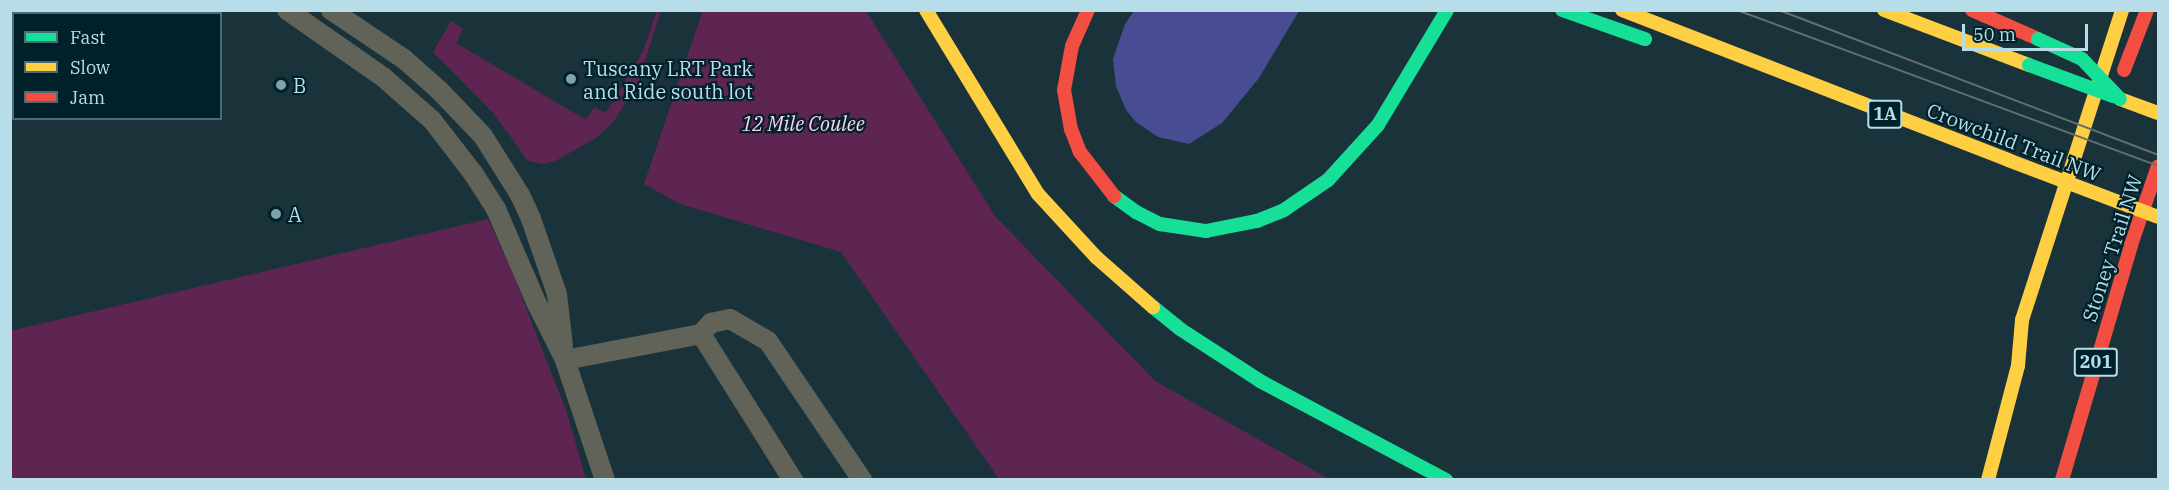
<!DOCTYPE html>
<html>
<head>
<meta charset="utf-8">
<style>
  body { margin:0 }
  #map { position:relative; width:2169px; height:490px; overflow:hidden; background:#1a333a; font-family:"IBM Plex Serif",serif }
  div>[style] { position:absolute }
  .green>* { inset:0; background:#5e2553 }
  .water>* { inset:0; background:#484c93 }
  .street>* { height:20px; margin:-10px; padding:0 10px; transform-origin:10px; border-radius:10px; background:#616359 }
  .fast>* { height:14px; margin:-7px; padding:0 7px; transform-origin:7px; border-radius:7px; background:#16e098 }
  .slow>* { height:14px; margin:-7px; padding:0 7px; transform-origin:7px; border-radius:7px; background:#ffcf43 }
  .jam>* { height:14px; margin:-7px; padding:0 7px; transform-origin:7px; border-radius:7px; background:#f24e42 }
  .tram>* { height:1.5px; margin:-0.75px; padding:0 0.75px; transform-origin:0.75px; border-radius:0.75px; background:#666f6d }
  .fast-bridge>* { height:14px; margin:-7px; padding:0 7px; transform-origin:7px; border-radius:7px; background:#16e098 }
  .slow-bridge>* { height:14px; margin:-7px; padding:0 7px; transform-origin:7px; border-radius:7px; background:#ffcf43 }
  .dots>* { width:16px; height:16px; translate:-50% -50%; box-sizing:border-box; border:3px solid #00212a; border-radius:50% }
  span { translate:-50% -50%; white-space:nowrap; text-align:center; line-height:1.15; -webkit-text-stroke:4.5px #00212a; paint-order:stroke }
  .shield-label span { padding:2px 4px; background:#00212a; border:2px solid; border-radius:4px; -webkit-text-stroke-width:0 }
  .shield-label { font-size:18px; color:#b7dde9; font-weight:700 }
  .poi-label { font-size:20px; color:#b7dde9 }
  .left { translate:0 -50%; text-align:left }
  .park-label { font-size:20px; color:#fed1ee; font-style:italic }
  .street-label { font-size:20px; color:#b7dde9 }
  .frame { position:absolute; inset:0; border:12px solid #b7dde9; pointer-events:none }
  .legend { position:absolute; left:12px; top:12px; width:210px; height:108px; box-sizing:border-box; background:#00212a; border:2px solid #496c76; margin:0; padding:8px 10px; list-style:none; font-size:18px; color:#b7dde9 }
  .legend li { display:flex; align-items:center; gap:12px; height:30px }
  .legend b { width:30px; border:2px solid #496c76 }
  .scale { position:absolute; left:1962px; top:24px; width:126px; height:27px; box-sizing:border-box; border:3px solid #b7dde9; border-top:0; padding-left:8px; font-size:18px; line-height:21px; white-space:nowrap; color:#b7dde9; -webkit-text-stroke:4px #00212a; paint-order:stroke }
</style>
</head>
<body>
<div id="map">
  <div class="green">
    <div style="clip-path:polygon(657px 10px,661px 11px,638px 83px,614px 121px,596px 138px,557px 160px,544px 164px,528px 161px,494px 114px,433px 52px,451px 21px,463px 29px,456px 43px,586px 120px,594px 107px,606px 113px,643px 51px)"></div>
    <div style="clip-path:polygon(703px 10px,866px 11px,995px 216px,1155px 381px,1329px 479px,999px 479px,841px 252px,680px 204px,644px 184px)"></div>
    <div style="clip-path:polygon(488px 219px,511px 269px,567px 413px,586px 479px,11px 479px,10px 331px)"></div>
  </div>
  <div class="water">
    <div style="clip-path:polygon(1134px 11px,1134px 10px,1299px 11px,1259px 78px,1222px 123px,1189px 144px,1158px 137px,1136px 122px,1126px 110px,1116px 86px,1113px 59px,1125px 24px)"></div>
  </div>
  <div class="street">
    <div style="left:287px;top:10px;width:117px;rotate:34.9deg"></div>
    <div style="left:383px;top:77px;width:65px;rotate:41.3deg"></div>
    <div style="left:432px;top:120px;width:67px;rotate:52.3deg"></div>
    <div style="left:473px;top:173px;width:43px;rotate:57.4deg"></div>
    <div style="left:496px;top:209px;width:101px;rotate:66.7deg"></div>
    <div style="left:536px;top:302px;width:65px;rotate:63.4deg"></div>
    <div style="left:565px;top:360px;width:126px;rotate:71.6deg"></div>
    <div style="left:331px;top:10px;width:88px;rotate:33.9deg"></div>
    <div style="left:404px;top:59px;width:48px;rotate:41.6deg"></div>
    <div style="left:440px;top:91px;width:62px;rotate:46.3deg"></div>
    <div style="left:483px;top:136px;width:70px;rotate:57.9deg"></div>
    <div style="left:520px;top:195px;width:26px;rotate:65deg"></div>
    <div style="left:531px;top:219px;width:79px;rotate:70.9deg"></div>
    <div style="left:557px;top:294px;width:52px;rotate:83.4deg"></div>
    <div style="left:701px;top:334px;width:173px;rotate:57.8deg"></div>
    <div style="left:565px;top:360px;width:138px;rotate:-10.8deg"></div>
    <div style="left:701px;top:334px;width:15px;rotate:-48deg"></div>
    <div style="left:711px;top:323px;width:19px;rotate:-12deg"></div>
    <div style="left:730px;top:319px;width:44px;rotate:30.1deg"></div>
    <div style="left:768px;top:341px;width:168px;rotate:55.9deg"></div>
  </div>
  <div class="fast">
    <div style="left:1562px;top:10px;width:88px;rotate:19.3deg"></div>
    <div style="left:1114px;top:196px;width:27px;rotate:36deg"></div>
    <div style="left:1136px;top:212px;width:27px;rotate:27deg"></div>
    <div style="left:1160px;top:224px;width:47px;rotate:8.7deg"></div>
    <div style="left:1206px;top:231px;width:52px;rotate:-11.1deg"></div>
    <div style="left:1257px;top:221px;width:29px;rotate:-22deg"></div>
    <div style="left:1284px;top:210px;width:53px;rotate:-34.3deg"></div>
    <div style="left:1328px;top:180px;width:74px;rotate:-47.7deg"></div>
    <div style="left:1378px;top:125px;width:134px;rotate:-59deg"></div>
    <div style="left:1153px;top:307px;width:35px;rotate:39deg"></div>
    <div style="left:1180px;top:329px;width:95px;rotate:33deg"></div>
    <div style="left:1260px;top:381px;width:211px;rotate:28deg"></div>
  </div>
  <div class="slow">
    <div style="left:926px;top:10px;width:215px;rotate:58.7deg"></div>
    <div style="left:1038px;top:194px;width:86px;rotate:47.4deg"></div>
    <div style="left:1096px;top:257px;width:76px;rotate:41.3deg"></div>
    <div style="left:1622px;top:10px;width:414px;rotate:21.2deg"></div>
    <div style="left:1884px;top:10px;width:155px;rotate:20.8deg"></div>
    <div style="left:2120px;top:99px;width:40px;rotate:20.2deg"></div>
    <div style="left:1988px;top:480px;width:118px;rotate:-75.3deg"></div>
    <div style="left:2018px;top:366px;width:46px;rotate:-85deg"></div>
    <div style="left:2022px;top:320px;width:326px;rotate:-72.1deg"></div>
  </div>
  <div class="jam">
    <div style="left:1088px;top:10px;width:39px;rotate:114deg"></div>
    <div style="left:1072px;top:46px;width:45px;rotate:100.3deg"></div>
    <div style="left:1064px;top:90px;width:40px;rotate:80deg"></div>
    <div style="left:1071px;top:129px;width:25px;rotate:69deg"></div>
    <div style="left:1080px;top:152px;width:56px;rotate:52.3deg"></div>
    <div style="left:1972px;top:10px;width:72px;rotate:23.7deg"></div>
    <div style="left:2124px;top:70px;width:64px;rotate:-69deg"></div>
    <div style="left:2062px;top:480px;width:245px;rotate:-73.6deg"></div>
    <div style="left:2131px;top:245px;width:83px;rotate:-71.1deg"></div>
  </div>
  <div class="tram">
    <div style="left:1737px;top:10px;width:449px;rotate:20.3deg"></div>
    <div style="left:1779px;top:10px;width:406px;rotate:20.9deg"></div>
  </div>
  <div class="fast-bridge">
    <div style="left:2038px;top:39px;width:48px;rotate:24.4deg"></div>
    <div style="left:2082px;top:59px;width:55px;rotate:46.5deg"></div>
    <div style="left:2029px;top:65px;width:90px;rotate:20.3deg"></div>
  </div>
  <div class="slow-bridge">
    <div style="left:2008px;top:160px;width:160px;rotate:20.8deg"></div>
  </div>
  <div class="dots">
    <div style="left:571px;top:79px;background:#80a2ac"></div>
    <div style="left:281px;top:85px;background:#80a2ac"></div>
    <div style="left:276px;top:214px;background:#80a2ac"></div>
  </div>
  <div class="shield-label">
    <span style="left:1885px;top:114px">1A</span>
    <span style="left:2096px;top:362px">201</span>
  </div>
  <div class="poi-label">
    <span class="left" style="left:583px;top:80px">Tuscany LRT Park<br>and Ride south lot</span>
    <span class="left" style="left:293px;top:85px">B</span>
    <span class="left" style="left:288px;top:214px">A</span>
  </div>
  <div class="park-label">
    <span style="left:803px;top:123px">12 Mile Coulee</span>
  </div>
  <div class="street-label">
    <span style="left:2014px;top:142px;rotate:21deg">Crowchild Trail NW</span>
    <span style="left:2112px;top:248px;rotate:-72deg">Stoney Trail NW</span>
  </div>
  <div class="frame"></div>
  <ul class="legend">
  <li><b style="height:8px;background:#16e098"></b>Fast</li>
  <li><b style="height:8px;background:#ffcf43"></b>Slow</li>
  <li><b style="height:8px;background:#f24e42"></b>Jam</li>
  </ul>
  <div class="scale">50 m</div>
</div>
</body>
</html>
